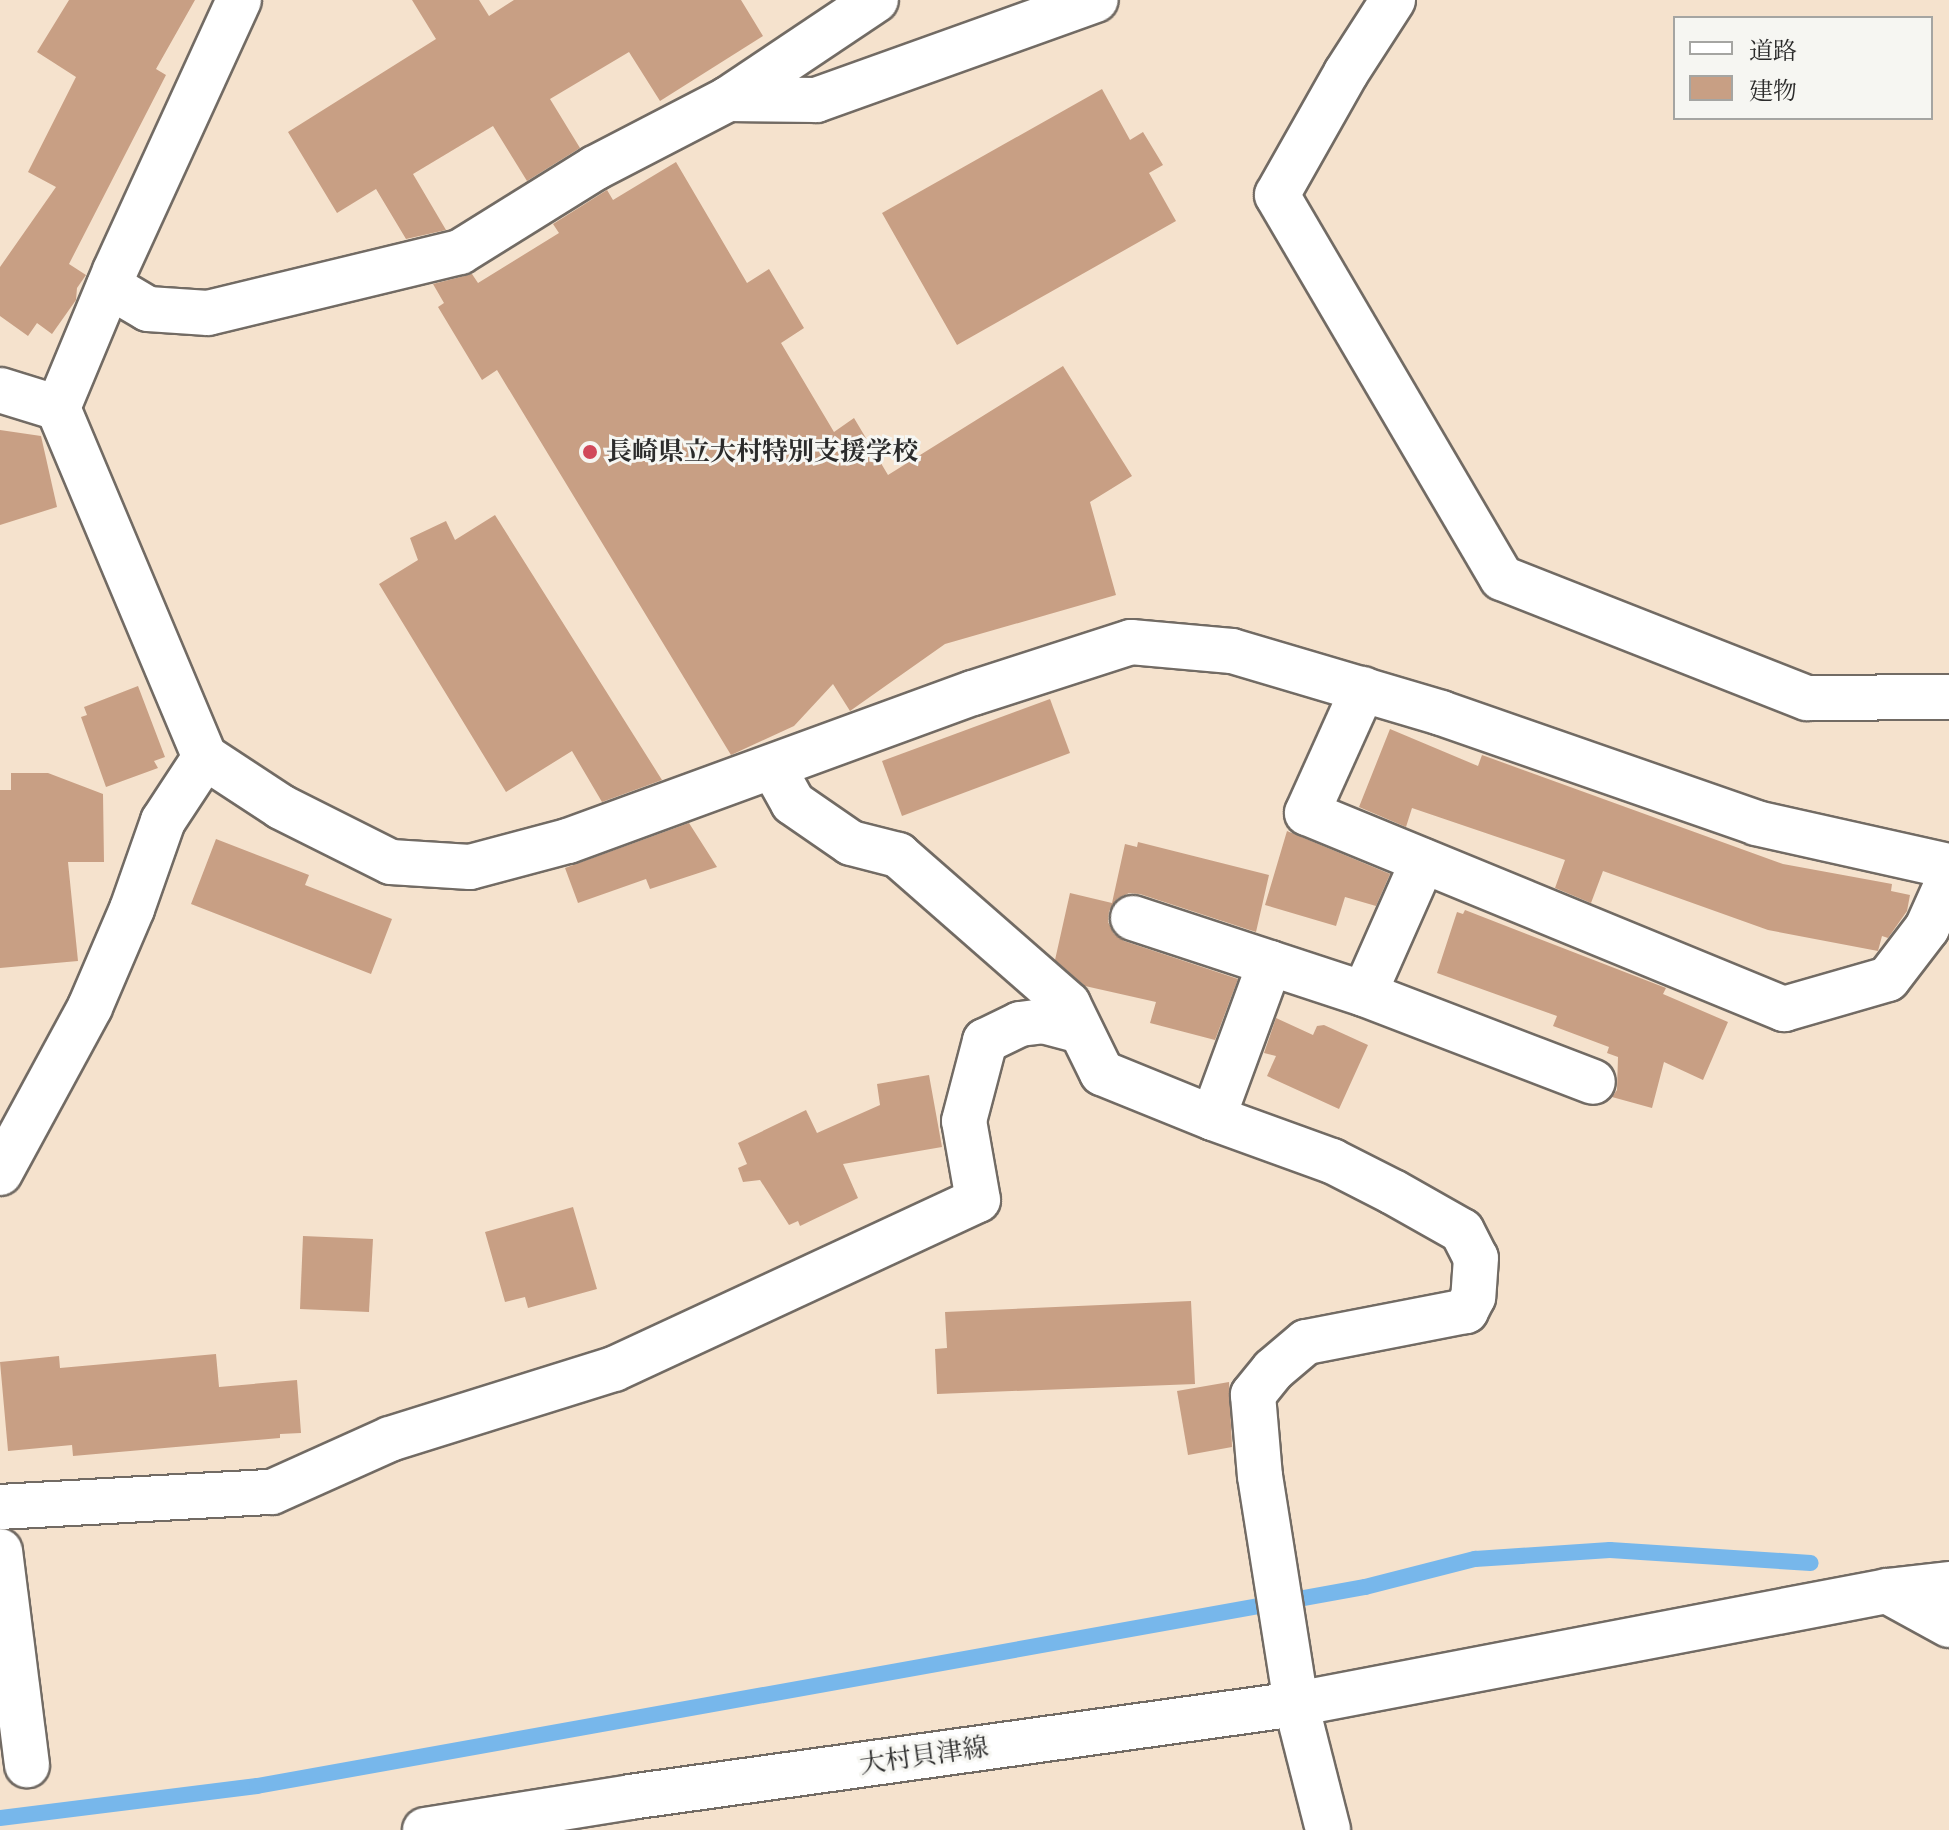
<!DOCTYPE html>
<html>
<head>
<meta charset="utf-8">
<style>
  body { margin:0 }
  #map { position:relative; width:1949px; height:1830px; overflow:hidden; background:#f5e2cd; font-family:"IM FELL French Canon","Noto Serif JP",serif }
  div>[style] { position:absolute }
  .stream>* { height:16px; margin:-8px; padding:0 8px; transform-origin:8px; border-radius:8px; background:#77b7eb }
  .building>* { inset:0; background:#c89f84 }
  .roads { filter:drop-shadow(2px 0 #726b64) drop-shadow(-2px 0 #726b64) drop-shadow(0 2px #726b64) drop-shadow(0 -2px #726b64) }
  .minor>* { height:44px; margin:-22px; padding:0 22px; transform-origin:22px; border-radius:22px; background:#fff }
  .major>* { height:44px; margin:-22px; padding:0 22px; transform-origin:22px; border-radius:22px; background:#fff }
  .dots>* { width:22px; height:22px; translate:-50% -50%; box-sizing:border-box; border:4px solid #f6f6f2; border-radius:50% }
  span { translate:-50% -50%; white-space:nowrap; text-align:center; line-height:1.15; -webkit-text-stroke:6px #f6f6f2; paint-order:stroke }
  .poi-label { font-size:26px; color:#2b2b2b; font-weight:700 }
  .left { translate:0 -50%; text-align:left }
  .street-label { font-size:26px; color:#2b2b2b }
  .legend { position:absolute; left:1673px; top:16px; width:260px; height:104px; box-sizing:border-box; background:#f6f6f2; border:2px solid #a5a5a2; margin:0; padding:10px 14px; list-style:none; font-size:24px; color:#2b2b2b }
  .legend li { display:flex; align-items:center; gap:16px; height:40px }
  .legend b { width:40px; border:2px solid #a5a5a2 }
</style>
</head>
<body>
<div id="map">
  <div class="stream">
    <div style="left:0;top:1818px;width:259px;rotate:-7.1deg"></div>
    <div style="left:257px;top:1786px;width:1126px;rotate:-10.18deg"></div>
    <div style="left:1365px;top:1587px;width:114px;rotate:-14.3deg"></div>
    <div style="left:1475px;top:1559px;width:135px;rotate:-3.8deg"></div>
    <div style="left:1610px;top:1550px;width:201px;rotate:3.7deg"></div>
  </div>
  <div class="building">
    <div style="clip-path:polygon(69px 0,195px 0,156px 69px,166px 75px,69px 264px,86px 275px,77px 288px,76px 300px,52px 334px,37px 323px,28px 336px,0 316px,0 267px,56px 187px,28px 172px,76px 77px,37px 52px)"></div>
    <div style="clip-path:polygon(412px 0,479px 0,489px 16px,514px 0,741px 0,763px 36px,660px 101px,629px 52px,550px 99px,580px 148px,527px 181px,493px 126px,413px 174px,446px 230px,406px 239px,376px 189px,337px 213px,288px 132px,436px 39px)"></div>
    <div style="clip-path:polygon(1102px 89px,1130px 140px,1143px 132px,1163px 165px,1149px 173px,1176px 221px,957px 345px,882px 213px)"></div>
    <div style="clip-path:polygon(676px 162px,747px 283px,769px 269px,804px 328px,781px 343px,834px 432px,854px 418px,888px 475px,1063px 366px,1132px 476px,1090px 502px,1116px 595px,945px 644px,850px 711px,833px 684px,794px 726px,731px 755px,497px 370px,482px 380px,438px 307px,444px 303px,433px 284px,472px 274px,478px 283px,559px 233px,553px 224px,607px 190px,613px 200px)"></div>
    <div style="clip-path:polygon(0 430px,41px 436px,57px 507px,0 525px)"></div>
    <div style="clip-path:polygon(495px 515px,662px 780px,602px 802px,572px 751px,506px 792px,379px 584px,418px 560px,410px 538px,446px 521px,455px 540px)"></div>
    <div style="clip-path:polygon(138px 686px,165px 757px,154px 761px,158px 768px,106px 787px,81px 717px,87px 715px,84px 707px)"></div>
    <div style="clip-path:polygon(1050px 699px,1070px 753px,902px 816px,882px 761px)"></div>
    <div style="clip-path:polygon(1390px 729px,1478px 766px,1482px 755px,1783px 864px,1892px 884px,1891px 891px,1910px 895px,1907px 911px,1888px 938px,1882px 936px,1878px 951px,1768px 930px,1603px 871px,1591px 903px,1555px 888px,1565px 860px,1412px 808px,1406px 827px,1359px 807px)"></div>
    <div style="clip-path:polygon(11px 773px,48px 773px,103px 794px,104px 862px,68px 862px,78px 961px,0 968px,0 790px,11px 790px)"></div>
    <div style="clip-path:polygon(689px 823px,717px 867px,650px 889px,646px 879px,578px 903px,565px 868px)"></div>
    <div style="clip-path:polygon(1287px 831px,1390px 874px,1376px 906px,1345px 897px,1336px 926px,1265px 905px)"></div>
    <div style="clip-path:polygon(216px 839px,309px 875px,305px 885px,392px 919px,371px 974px,191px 904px)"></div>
    <div style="clip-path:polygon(1138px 842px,1269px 875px,1256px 932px,1140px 894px,1129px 893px,1117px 899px,1109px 911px,1108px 922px,1114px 934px,1124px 941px,1238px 979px,1215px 1040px,1150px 1023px,1156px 1002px,1085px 986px,1055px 960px,1070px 893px,1112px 903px,1125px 844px,1137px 847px)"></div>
    <div style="clip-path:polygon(1465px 910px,1666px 988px,1663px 994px,1728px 1022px,1703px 1080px,1664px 1062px,1652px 1108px,1612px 1097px,1617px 1090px,1618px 1057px,1607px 1053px,1609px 1047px,1553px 1026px,1557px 1016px,1437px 973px,1457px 912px,1463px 914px)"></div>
    <div style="clip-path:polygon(1276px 1018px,1313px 1035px,1317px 1026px,1324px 1025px,1368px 1045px,1339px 1109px,1267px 1076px,1276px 1056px,1264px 1053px)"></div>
    <div style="clip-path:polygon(929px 1075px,942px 1147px,843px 1164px,858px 1198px,800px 1226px,798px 1221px,789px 1225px,760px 1180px,743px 1182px,738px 1168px,747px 1164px,738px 1143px,806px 1110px,817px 1133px,880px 1105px,877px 1084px)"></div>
    <div style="clip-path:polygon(573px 1207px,597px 1289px,528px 1308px,525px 1297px,505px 1302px,485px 1232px)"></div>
    <div style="clip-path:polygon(303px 1236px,373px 1239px,369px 1312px,300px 1309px)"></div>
    <div style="clip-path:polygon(1191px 1301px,1195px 1384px,937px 1394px,935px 1349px,947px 1348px,945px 1312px)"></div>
    <div style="clip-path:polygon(216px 1354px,219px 1387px,297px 1380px,301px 1433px,280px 1434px,280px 1438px,73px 1456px,72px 1445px,8px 1451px,0 1362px,59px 1356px,60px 1368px)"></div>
    <div style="clip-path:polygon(1229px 1382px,1232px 1447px,1188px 1455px,1177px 1391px)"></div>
  </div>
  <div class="roads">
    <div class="minor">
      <div style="left:239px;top:0;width:298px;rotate:114.6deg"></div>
      <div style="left:115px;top:271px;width:148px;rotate:112.6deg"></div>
      <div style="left:58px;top:408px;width:379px;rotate:67.2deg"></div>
      <div style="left:205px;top:757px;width:91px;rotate:33.3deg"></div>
      <div style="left:281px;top:807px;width:123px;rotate:26.6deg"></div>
      <div style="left:391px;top:862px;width:79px;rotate:3.6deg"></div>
      <div style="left:470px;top:867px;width:101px;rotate:-14.9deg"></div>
      <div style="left:568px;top:841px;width:431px;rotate:-20.1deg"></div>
      <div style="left:973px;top:693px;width:166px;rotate:-17.9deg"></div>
      <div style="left:1131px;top:642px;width:101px;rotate:5.1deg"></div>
      <div style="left:1232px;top:651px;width:218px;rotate:16.5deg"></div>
      <div style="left:1441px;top:713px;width:334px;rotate:19.2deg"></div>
      <div style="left:1756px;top:823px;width:198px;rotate:12.6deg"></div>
      <div style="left:1393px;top:0;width:87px;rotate:122.8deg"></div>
      <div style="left:1346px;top:73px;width:140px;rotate:119.5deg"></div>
      <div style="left:1277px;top:195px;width:444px;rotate:59.6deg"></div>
      <div style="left:1502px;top:578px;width:328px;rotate:21.5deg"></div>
      <div style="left:1807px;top:698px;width:142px;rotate:-0.4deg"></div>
      <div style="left:728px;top:99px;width:178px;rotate:-33.8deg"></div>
      <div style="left:109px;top:286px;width:45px;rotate:30.5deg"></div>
      <div style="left:148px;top:309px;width:60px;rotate:3.8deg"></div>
      <div style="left:208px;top:313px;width:259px;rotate:-13.6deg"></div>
      <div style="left:460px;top:252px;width:159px;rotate:-31.9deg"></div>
      <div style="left:595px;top:168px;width:150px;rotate:-27.4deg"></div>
      <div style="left:728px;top:99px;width:88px;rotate:0.7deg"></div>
      <div style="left:816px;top:100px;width:297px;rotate:-19.7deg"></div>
      <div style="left:0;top:390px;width:61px;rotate:17.2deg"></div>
      <div style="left:1363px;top:689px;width:136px;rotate:114.3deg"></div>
      <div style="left:1307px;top:813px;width:516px;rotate:22.34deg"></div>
      <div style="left:1784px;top:1009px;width:108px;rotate:-16.1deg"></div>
      <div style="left:1888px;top:979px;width:64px;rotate:-52.6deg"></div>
      <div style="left:1927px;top:928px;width:54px;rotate:-65.8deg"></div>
      <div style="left:773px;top:767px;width:41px;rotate:60.9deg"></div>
      <div style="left:793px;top:803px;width:70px;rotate:34.6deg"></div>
      <div style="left:851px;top:843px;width:49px;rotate:14.3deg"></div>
      <div style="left:898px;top:855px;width:226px;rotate:41.2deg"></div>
      <div style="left:1068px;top:1004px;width:77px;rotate:63.8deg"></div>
      <div style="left:1102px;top:1073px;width:120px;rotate:22.1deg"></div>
      <div style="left:1423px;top:861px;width:145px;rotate:113.9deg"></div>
      <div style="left:1364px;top:994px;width:245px;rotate:21deg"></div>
      <div style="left:1133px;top:918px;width:243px;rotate:18.2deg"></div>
      <div style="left:1270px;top:963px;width:165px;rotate:110.2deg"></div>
      <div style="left:1213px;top:1118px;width:127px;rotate:19.9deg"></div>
      <div style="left:1332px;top:1161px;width:68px;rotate:26.9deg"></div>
      <div style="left:1393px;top:1192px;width:79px;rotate:29.5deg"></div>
      <div style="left:1462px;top:1231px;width:30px;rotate:63deg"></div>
      <div style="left:1476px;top:1258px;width:39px;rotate:94deg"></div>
      <div style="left:1473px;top:1297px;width:16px;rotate:117deg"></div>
      <div style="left:1466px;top:1311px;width:163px;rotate:169deg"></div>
      <div style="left:1306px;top:1342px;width:43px;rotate:139.7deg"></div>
      <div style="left:1273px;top:1370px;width:32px;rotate:129deg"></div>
      <div style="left:1253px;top:1395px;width:81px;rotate:85.1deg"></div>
      <div style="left:1260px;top:1476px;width:231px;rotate:81deg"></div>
      <div style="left:0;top:1173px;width:189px;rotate:-61.5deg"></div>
      <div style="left:90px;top:1007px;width:107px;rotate:-66.8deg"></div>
      <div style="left:132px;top:909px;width:93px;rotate:-70.6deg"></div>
      <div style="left:163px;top:821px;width:77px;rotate:-56.7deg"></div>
      <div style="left:0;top:1507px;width:272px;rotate:-3.2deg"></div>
      <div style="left:272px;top:1492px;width:129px;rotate:-24.2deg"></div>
      <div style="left:390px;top:1439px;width:235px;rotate:-17.4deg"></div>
      <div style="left:614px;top:1369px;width:401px;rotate:-24.9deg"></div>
      <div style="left:978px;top:1200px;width:80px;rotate:-100deg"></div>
      <div style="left:964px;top:1121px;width:83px;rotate:-75.3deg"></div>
      <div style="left:985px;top:1041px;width:39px;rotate:-26deg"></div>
      <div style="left:1020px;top:1024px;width:23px;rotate:-7deg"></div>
      <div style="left:1043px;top:1021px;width:39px;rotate:15deg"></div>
      <div style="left:0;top:1551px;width:216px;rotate:82.8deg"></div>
      <div style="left:1887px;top:1591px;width:71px;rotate:28.7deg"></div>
    </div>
    <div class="major">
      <div style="left:1296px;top:1704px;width:130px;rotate:75.7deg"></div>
      <div style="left:425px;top:1830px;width:208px;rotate:-9.1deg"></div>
      <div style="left:630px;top:1797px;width:672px;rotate:-7.95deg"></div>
      <div style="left:1296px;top:1704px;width:602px;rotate:-10.82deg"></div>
      <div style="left:1887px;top:1591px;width:62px;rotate:-6.4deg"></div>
    </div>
  </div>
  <div class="dots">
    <div style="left:590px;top:452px;background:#d1495b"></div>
  </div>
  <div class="poi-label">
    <span class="left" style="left:606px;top:452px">長崎県立大村特別支援学校</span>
  </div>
  <div class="street-label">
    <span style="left:924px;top:1756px;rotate:-8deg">大村貝津線</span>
  </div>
  <ul class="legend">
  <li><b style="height:10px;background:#fff"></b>道路</li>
  <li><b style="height:22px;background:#c89f84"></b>建物</li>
  </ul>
</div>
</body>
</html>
